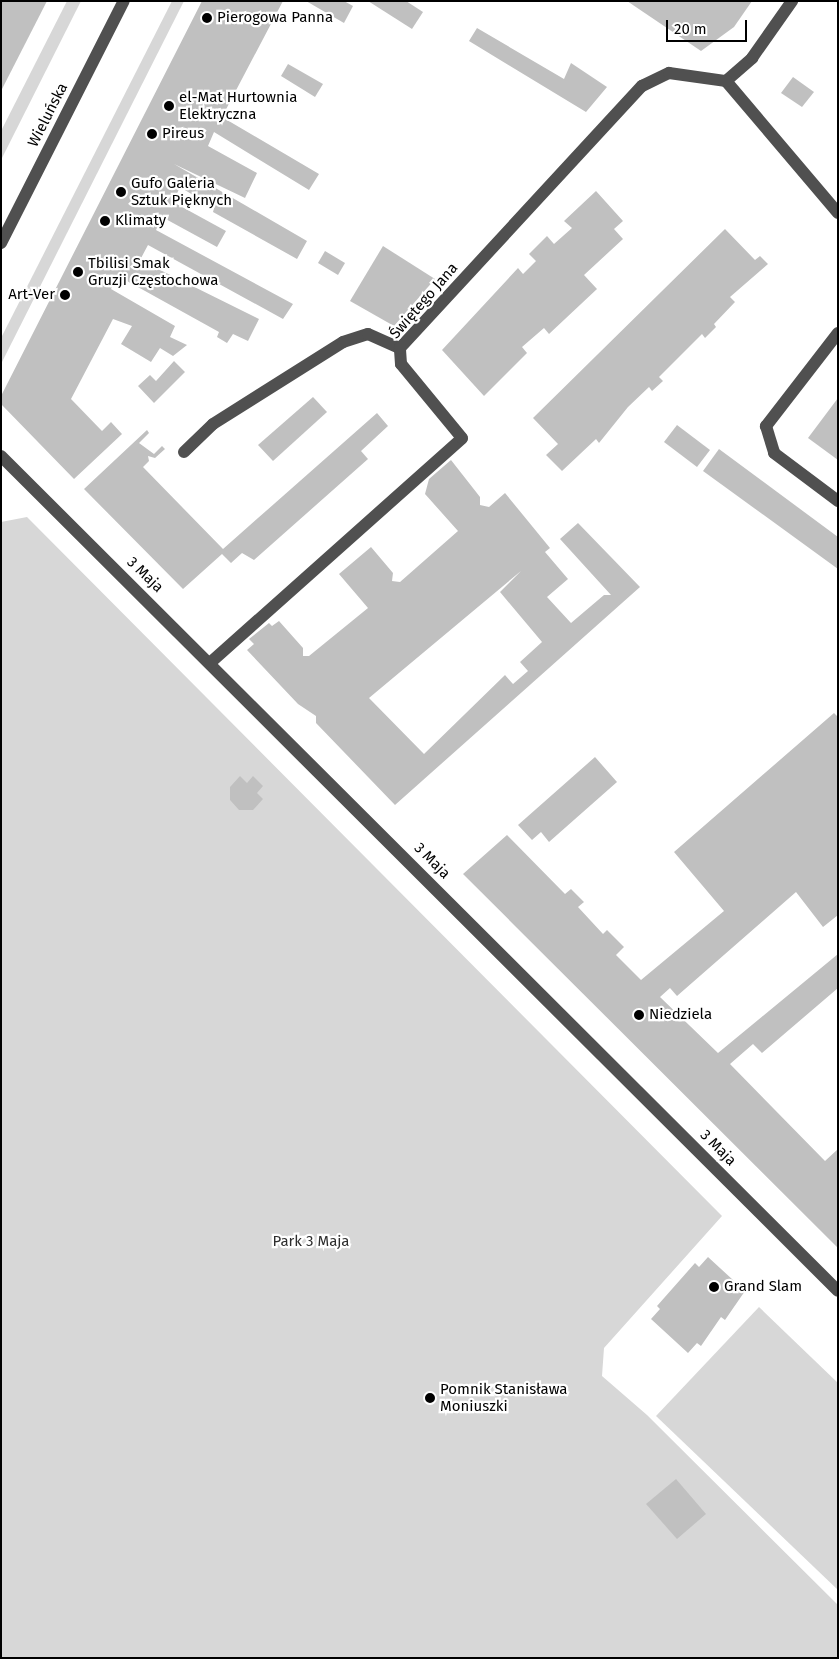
<!DOCTYPE html>
<html>
<head>
<meta charset="utf-8">
<style>
  body { margin:0 }
  #map { position:relative; width:839px; height:1659px; overflow:hidden; background:#fff; font-family:"Fira Sans",sans-serif }
  div>[style] { position:absolute }
  .green>* { inset:0; background:#d7d7d7 }
  .building>* { inset:0; background:#c0c0c0 }
  .minor>* { height:12px; margin:-6px; padding:0 6px; transform-origin:6px; border-radius:6px; background:#505050 }
  .dots>* { width:14px; height:14px; translate:-50% -50%; box-sizing:border-box; border:2px solid #fff; border-radius:50% }
  span { translate:-50% -50%; white-space:nowrap; text-align:center; line-height:1.15; -webkit-text-stroke:4.5px #fff; paint-order:stroke }
  .poi-label { font-size:15px; color:#000 }
  .left { translate:0 -50%; text-align:left }
  .right { translate:-100% -50%; text-align:right }
  .street-label { font-size:15px; color:#000 }
  .park-label { font-size:15px; color:#2e2e2e }
  .frame { position:absolute; inset:0; border:2px solid #000; pointer-events:none }
  .scale { position:absolute; left:666px; top:20px; width:81px; height:22px; box-sizing:border-box; border:2px solid #000; border-top:0; padding-left:6px; font-size:15px; line-height:18px; white-space:nowrap; color:#000; -webkit-text-stroke:4px #fff; paint-order:stroke }
</style>
</head>
<body>
<div id="map">
  <div class="green">
    <div style="clip-path:polygon(67px 1px,81px 1px,1px 160px,1px 131px)"></div>
    <div style="clip-path:polygon(172px 1px,184px 1px,1px 364px,1px 338px)"></div>
    <div style="clip-path:polygon(27px 517px,722px 1216px,604px 1348px,602px 1376px,647px 1415px,838px 1605px,838px 1658px,1px 1658px,1px 522px)"></div>
    <div style="clip-path:polygon(759px 1307px,838px 1383px,838px 1590px,656px 1416px)"></div>
  </div>
  <div class="building">
    <div style="clip-path:polygon(1px 1px,47px 1px,1px 91px)"></div>
    <div style="clip-path:polygon(202px 1px,283px 1px,222px 117px,319px 174px,309px 190px,214px 132px,208px 146px,257px 173px,245px 198px,174px 164px,307px 241px,297px 259px,213px 212px,214px 208px,180px 187px,173px 202px,226px 231px,217px 247px,162px 217px,156px 230px,293px 304px,283px 319px,148px 245px,140px 260px,259px 319px,248px 341px,233px 334px,227px 343px,217px 337px,219px 332px,118px 276px,111px 289px,175px 326px,170px 337px,187px 345px,173px 356px,160px 348px,151px 362px,121px 344px,132px 326px,113px 319px,71px 399px,102px 431px,111px 422px,122px 434px,74px 479px,1px 404px,1px 396px)"></div>
    <div style="clip-path:polygon(306px 1px,344px 1px,353px 6px,344px 23px)"></div>
    <div style="clip-path:polygon(368px 1px,406px 1px,423px 12px,412px 29px)"></div>
    <div style="clip-path:polygon(627px 1px,752px 1px,734px 27px,701px 51px)"></div>
    <div style="clip-path:polygon(477px 28px,564px 79px,571px 63px,607px 87px,586px 112px,469px 41px)"></div>
    <div style="clip-path:polygon(288px 64px,323px 84px,315px 97px,281px 76px)"></div>
    <div style="clip-path:polygon(793px 77px,814px 92px,802px 107px,781px 93px)"></div>
    <div style="clip-path:polygon(596px 191px,623px 221px,614px 229px,623px 239px,584px 275px,597px 289px,549px 334px,544px 328px,522px 347px,527px 353px,484px 396px,442px 350px,518px 268px,523px 274px,536px 261px,529px 254px,547px 236px,554px 244px,572px 228px,564px 221px)"></div>
    <div style="clip-path:polygon(725px 229px,755px 260px,760px 256px,768px 264px,730px 297px,735px 302px,714px 324px,716px 327px,705px 338px,702px 334px,659px 377px,663px 381px,652px 391px,649px 387px,628px 407px,599px 443px,596px 439px,562px 471px,546px 455px,558px 444px,533px 418px)"></div>
    <div style="clip-path:polygon(383px 246px,435px 279px,394px 326px,350px 301px)"></div>
    <div style="clip-path:polygon(325px 251px,345px 263px,338px 275px,318px 263px)"></div>
    <div style="clip-path:polygon(174px 361px,185px 372px,154px 403px,138px 386px,150px 375px,156px 381px)"></div>
    <div style="clip-path:polygon(313px 397px,327px 412px,273px 461px,258px 445px)"></div>
    <div style="clip-path:polygon(838px 398px,838px 460px,808px 438px)"></div>
    <div style="clip-path:polygon(377px 413px,388px 426px,361px 451px,368px 459px,254px 560px,242px 553px,231px 563px,222px 554px,183px 589px,84px 489px,147px 430px,149px 433px,139px 443px,154px 454px,162px 446px,165px 449px,155px 458px,148px 456px,149px 461px,143px 467px,223px 549px)"></div>
    <div style="clip-path:polygon(677px 425px,710px 450px,697px 467px,664px 442px)"></div>
    <div style="clip-path:polygon(719px 449px,838px 537px,838px 569px,703px 471px)"></div>
    <div style="clip-path:polygon(evenodd,451px 460px,480px 497px,480px 505px,489px 507px,505px 493px,550px 548px,545px 552px,568px 579px,547px 597px,571px 623px,604px 595px,611px 595px,560px 539px,578px 523px,640px 587px,395px 805px,316px 723px,316px 716px,298px 704px,247px 650px,254px 644px,249px 639px,269px 623px,272px 626px,279px 621px,303px 648px,303px 656px,309px 656px,368px 608px,339px 574px,371px 547px,393px 573px,392px 581px,400px 582px,458px 531px,425px 494px,429px 479px,451px 460px,521px 571px,500px 592px,542px 642px,520px 662px,528px 671px,513px 684px,505px 675px,424px 754px,369px 698px,521px 571px)"></div>
    <div style="clip-path:polygon(834px 713px,838px 717px,838px 915px,823px 927px,796px 892px,677px 996px,670px 988px,660px 997px,718px 1053px,838px 954px,838px 988px,762px 1053px,753px 1044px,730px 1064px,825px 1161px,838px 1149px,838px 1248px,463px 874px,507px 835px,565px 894px,571px 889px,584px 902px,578px 907px,603px 934px,607px 930px,624px 947px,616px 955px,641px 980px,724px 911px,674px 852px)"></div>
    <div style="clip-path:polygon(595px 757px,617px 782px,549px 842px,541px 832px,532px 840px,518px 825px)"></div>
    <div style="clip-path:polygon(240px 776px,247px 783px,253px 776px,263px 786px,257px 793px,263px 799px,253px 810px,239px 810px,230px 800px,230px 787px)"></div>
    <div style="clip-path:polygon(708px 1257px,745px 1291px,725px 1320px,721px 1317px,701px 1346px,697px 1343px,688px 1353px,651px 1319px,660px 1309px,657px 1306px,695px 1263px,699px 1267px)"></div>
    <div style="clip-path:polygon(676px 1479px,706px 1514px,677px 1539px,646px 1504px)"></div>
  </div>
  <div class="minor">
    <div style="left:726px;top:81px;width:173px;rotate:49.7deg"></div>
    <div style="left:726px;top:81px;width:35px;rotate:-41deg"></div>
    <div style="left:752px;top:58px;width:70px;rotate:-54.9deg"></div>
    <div style="left:1px;top:243px;width:271px;rotate:-63.1deg"></div>
    <div style="left:838px;top:333px;width:118px;rotate:127.7deg"></div>
    <div style="left:766px;top:426px;width:28px;rotate:73deg"></div>
    <div style="left:774px;top:453px;width:80px;rotate:36.9deg"></div>
    <div style="left:184px;top:452px;width:40px;rotate:-44deg"></div>
    <div style="left:213px;top:424px;width:154px;rotate:-32.2deg"></div>
    <div style="left:343px;top:342px;width:26px;rotate:-18deg"></div>
    <div style="left:368px;top:334px;width:35px;rotate:24deg"></div>
    <div style="left:1px;top:456px;width:1182px;rotate:44.93deg"></div>
    <div style="left:211px;top:662px;width:336px;rotate:-41.7deg"></div>
    <div style="left:462px;top:438px;width:96px;rotate:-129.5deg"></div>
    <div style="left:401px;top:364px;width:16px;rotate:-94deg"></div>
    <div style="left:400px;top:348px;width:357px;rotate:-47.3deg"></div>
    <div style="left:642px;top:86px;width:30px;rotate:-26deg"></div>
    <div style="left:669px;top:73px;width:58px;rotate:8deg"></div>
  </div>
  <div class="dots">
    <div style="left:207px;top:18px;background:#000"></div>
    <div style="left:169px;top:106px;background:#000"></div>
    <div style="left:152px;top:134px;background:#000"></div>
    <div style="left:121px;top:192px;background:#000"></div>
    <div style="left:105px;top:221px;background:#000"></div>
    <div style="left:78px;top:272px;background:#000"></div>
    <div style="left:65px;top:295px;background:#000"></div>
    <div style="left:639px;top:1015px;background:#000"></div>
    <div style="left:714px;top:1287px;background:#000"></div>
    <div style="left:430px;top:1398px;background:#000"></div>
  </div>
  <div class="poi-label">
    <span class="left" style="left:217px;top:18px">Pierogowa Panna</span>
    <span class="left" style="left:179px;top:106px">el-Mat Hurtownia<br>Elektryczna</span>
    <span class="left" style="left:162px;top:134px">Pireus</span>
    <span class="left" style="left:131px;top:192px">Gufo Galeria<br>Sztuk Pięknych</span>
    <span class="left" style="left:115px;top:221px">Klimaty</span>
    <span class="left" style="left:88px;top:272px">Tbilisi Smak<br>Gruzji Częstochowa</span>
    <span class="right" style="left:55px;top:295px">Art-Ver</span>
    <span class="left" style="left:649px;top:1015px">Niedziela</span>
    <span class="left" style="left:724px;top:1287px">Grand Slam</span>
    <span class="left" style="left:440px;top:1398px">Pomnik Stanisława<br>Moniuszki</span>
  </div>
  <div class="street-label">
    <span style="left:48px;top:115px;rotate:-63deg">Wieluńska</span>
    <span style="left:424px;top:301px;rotate:-49deg">Świętego Jana</span>
    <span style="left:145px;top:575px;rotate:44deg">3 Maja</span>
    <span style="left:432px;top:861px;rotate:45deg">3 Maja</span>
    <span style="left:718px;top:1148px;rotate:45deg">3 Maja</span>
  </div>
  <div class="park-label">
    <span style="left:311px;top:1242px">Park 3 Maja</span>
  </div>
  <div class="frame"></div>
  <div class="scale">20 m</div>
</div>
</body>
</html>
